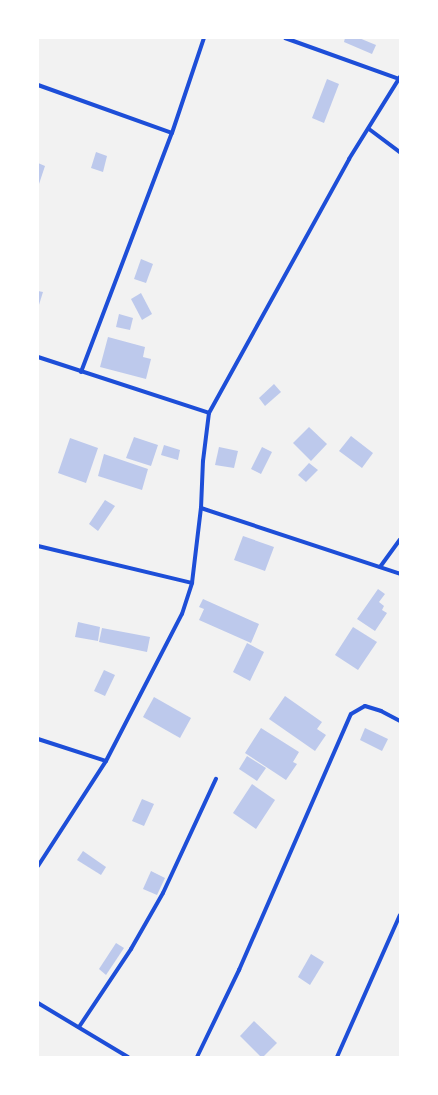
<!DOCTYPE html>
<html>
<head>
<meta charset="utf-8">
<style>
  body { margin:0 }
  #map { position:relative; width:438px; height:1095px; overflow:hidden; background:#f2f2f2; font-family:"DM Sans",sans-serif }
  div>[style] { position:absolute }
  .building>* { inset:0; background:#bdc9ec }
  .minor>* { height:4px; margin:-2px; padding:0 2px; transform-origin:2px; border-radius:2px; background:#1d4ed8 }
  span { translate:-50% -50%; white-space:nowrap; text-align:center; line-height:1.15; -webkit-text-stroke:3px #fff; paint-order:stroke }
  .frame { position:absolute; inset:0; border:39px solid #fff; pointer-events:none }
</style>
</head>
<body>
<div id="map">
  <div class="building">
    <div style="clip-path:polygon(345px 38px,359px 38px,376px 45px,372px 54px,344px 42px)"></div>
    <div style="clip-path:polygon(327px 79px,339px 84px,324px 123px,312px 118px)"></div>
    <div style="clip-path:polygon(96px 152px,107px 156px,103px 172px,91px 168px)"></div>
    <div style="clip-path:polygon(38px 163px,45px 166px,38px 187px)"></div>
    <div style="clip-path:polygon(141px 259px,153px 264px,146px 283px,134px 279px)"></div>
    <div style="clip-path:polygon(38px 291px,43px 292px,38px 308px)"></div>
    <div style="clip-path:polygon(141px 293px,152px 314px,142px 320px,131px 299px)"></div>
    <div style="clip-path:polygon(119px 314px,133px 318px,130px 330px,116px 327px)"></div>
    <div style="clip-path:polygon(108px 337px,145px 347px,143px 357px,151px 359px,146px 379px,100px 367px)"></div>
    <div style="clip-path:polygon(274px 384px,281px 392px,265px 406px,259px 398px)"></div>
    <div style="clip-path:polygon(309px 427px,327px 444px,311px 461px,293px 443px)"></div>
    <div style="clip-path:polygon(351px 436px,373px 453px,362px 468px,339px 451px)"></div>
    <div style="clip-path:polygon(134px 437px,158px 445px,151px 466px,126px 458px)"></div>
    <div style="clip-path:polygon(70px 438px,98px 448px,86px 483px,58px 473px)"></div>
    <div style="clip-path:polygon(164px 445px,180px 450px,178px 460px,161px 455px)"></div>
    <div style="clip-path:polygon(219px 447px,238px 451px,234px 468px,215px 465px)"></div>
    <div style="clip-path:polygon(262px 447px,272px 452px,261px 474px,251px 469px)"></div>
    <div style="clip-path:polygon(104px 454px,148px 469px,142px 490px,98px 476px)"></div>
    <div style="clip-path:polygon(309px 463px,318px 470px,306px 482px,298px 475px)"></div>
    <div style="clip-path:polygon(105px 500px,115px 506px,98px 531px,89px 524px)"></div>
    <div style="clip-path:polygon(243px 536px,274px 547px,265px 571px,234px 560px)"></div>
    <div style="clip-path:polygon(378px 589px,385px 594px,379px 602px,384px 606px,382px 610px,387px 613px,375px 631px,357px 619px)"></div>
    <div style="clip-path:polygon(203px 599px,259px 624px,251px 643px,199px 620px,204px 609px,199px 607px)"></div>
    <div style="clip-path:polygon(78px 622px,100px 627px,98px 641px,75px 637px)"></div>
    <div style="clip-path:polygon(353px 627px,377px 642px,358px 670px,335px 655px)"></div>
    <div style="clip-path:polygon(102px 628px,150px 637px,147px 652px,99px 642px)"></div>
    <div style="clip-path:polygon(247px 643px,264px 652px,250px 681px,233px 672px)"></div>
    <div style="clip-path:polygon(104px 670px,115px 675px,105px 696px,94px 691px)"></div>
    <div style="clip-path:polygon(285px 696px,322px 722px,317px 729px,326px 735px,315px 751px,269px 719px)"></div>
    <div style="clip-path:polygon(154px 697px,191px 718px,180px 738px,143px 717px)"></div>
    <div style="clip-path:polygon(261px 728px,299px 752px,293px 762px,297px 764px,286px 780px,245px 753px)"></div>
    <div style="clip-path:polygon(365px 728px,388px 739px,382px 751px,360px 740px)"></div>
    <div style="clip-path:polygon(247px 756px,266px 768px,257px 781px,239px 769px)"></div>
    <div style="clip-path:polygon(252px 784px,275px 800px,256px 829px,233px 813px)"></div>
    <div style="clip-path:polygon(142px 799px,154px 804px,144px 826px,132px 821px)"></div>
    <div style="clip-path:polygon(83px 851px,106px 867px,101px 875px,77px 860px)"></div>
    <div style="clip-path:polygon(151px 871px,165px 878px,157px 895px,143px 889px)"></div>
    <div style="clip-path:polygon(116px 943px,124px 948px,106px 975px,99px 969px)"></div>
    <div style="clip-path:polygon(311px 954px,324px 962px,310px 985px,298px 977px)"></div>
    <div style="clip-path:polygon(254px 1021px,277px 1043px,263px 1057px,261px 1057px,240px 1036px)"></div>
  </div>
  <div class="minor">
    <div style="left:285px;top:38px;width:121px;rotate:19.8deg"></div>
    <div style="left:38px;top:85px;width:142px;rotate:19.7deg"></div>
    <div style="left:369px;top:129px;width:39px;rotate:37deg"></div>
    <div style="left:38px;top:357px;width:180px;rotate:18.1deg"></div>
    <div style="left:81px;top:372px;width:256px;rotate:-69.2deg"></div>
    <div style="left:172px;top:133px;width:100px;rotate:-71.4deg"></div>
    <div style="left:201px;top:508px;width:210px;rotate:18.3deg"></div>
    <div style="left:38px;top:546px;width:158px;rotate:13.5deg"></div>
    <div style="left:380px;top:567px;width:34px;rotate:-54deg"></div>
    <div style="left:38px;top:739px;width:71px;rotate:17.9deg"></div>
    <div style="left:38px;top:866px;width:125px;rotate:-57.1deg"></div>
    <div style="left:106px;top:761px;width:165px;rotate:-62.7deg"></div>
    <div style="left:182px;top:614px;width:33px;rotate:-72deg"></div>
    <div style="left:192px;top:583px;width:76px;rotate:-83.2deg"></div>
    <div style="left:201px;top:508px;width:47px;rotate:-87.6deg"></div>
    <div style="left:203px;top:461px;width:48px;rotate:-82.9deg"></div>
    <div style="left:209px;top:413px;width:290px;rotate:-61.1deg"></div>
    <div style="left:349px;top:159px;width:97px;rotate:-58.1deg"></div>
    <div style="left:38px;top:1003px;width:105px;rotate:31deg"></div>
    <div style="left:79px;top:1027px;width:94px;rotate:-56.3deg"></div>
    <div style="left:131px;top:949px;width:64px;rotate:-60.3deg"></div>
    <div style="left:163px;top:893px;width:126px;rotate:-65.1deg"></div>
    <div style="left:197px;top:1057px;width:97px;rotate:-64.2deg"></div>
    <div style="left:239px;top:970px;width:279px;rotate:-66.4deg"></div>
    <div style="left:351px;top:714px;width:16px;rotate:-30deg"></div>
    <div style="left:365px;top:706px;width:17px;rotate:17deg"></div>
    <div style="left:381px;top:711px;width:21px;rotate:28deg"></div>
    <div style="left:337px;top:1057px;width:155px;rotate:-66.1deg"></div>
  </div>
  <div class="frame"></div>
</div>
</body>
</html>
